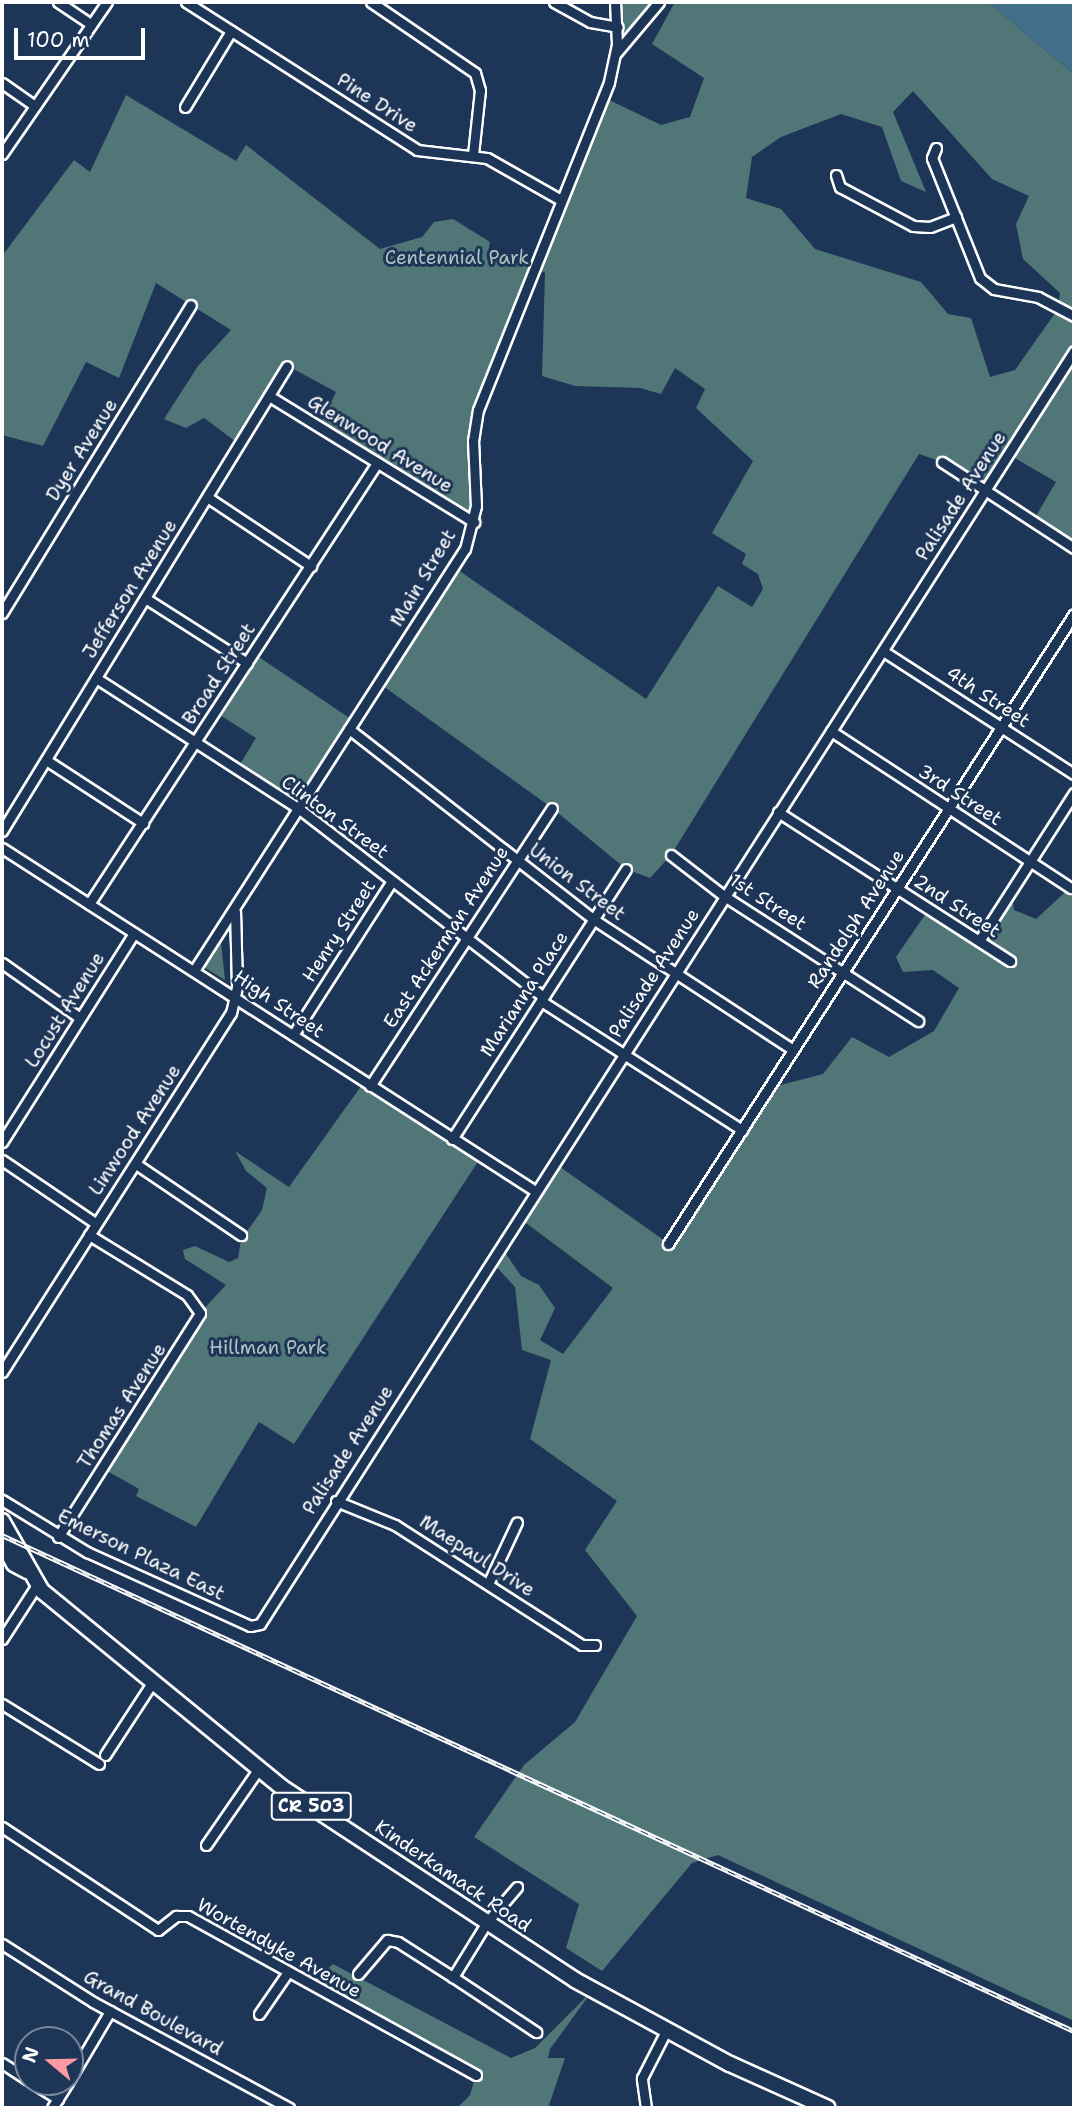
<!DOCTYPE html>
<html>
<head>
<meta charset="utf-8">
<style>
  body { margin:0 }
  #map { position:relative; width:1076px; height:2110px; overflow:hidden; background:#1d3557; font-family:"Shantell Sans",sans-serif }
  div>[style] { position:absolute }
  .green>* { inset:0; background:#517678 }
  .water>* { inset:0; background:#436e89 }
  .roads { filter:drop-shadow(2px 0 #fff) drop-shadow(-2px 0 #fff) drop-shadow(0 2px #fff) drop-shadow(0 -2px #fff) }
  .street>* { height:9px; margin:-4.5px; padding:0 4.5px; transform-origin:4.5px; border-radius:4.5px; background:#1d3557 }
  .primary>* { height:14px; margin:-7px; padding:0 7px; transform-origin:7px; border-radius:7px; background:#1d3557 }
  .rail>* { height:5px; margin-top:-2.5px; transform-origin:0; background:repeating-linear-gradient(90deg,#1d3557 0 8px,#fff 0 16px); box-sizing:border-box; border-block:2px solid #fff }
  span { translate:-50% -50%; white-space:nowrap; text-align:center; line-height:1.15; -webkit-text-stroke:6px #1d3557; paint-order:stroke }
  .shield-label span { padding:2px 5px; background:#1d3557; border:2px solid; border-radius:5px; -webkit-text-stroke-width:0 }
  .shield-label { font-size:18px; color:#fff; font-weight:700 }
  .street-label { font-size:19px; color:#fff }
  .park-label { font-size:19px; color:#b1c1c2 }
  .frame { position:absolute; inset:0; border:4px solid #fff; pointer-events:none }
  .north { position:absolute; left:14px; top:2026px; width:70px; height:70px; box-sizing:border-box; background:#1d3557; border:2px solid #77869a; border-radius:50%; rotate:289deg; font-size:19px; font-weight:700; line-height:28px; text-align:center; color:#fff }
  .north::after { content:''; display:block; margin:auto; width:24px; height:32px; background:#ff9aa2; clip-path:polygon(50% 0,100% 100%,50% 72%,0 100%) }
  .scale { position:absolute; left:14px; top:28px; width:131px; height:32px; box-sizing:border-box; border:4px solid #fff; border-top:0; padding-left:9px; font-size:21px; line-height:24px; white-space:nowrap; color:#fff; -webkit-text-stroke:5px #1d3557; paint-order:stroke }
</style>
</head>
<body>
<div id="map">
  <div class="green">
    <div style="clip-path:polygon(615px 2px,659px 2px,621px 48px)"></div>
    <div style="clip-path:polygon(evenodd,675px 2px,988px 2px,1074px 74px,1074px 548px,1033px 521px,1056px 482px,1008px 454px,985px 490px,942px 462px,919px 454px,671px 855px,650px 878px,626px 869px,552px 808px,379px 683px,459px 561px,461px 572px,646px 699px,718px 586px,752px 607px,763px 589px,758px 574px,742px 564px,746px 554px,712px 533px,753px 461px,696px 408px,705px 389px,675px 368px,661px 394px,640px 388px,575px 386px,542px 376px,545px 273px,535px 268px,478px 410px,474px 522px,319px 427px,336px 392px,288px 366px,239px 444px,204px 418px,186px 428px,164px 419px,198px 366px,231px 330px,156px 283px,119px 378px,86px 362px,43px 446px,2px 435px,2px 256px,74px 160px,90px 172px,126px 95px,236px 161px,246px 145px,380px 249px,422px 237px,434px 222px,453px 219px,490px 242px,488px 252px,535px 267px,603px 97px,661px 125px,690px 117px,704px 78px,652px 44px,675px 2px,913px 91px,992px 179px,1029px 196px,1016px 224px,1023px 259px,1060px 293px,1058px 309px,1015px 370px,990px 377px,971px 318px,948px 314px,921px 282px,815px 249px,781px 209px,746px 198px,752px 157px,781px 137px,841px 114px,882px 127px,901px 181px,926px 192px,893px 112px,913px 91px)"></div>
    <div style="clip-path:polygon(253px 653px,354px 721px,298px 808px,237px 769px,256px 738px,215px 712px)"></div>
    <div style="clip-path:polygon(1074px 884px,1074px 2021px,718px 1855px,692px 1863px,602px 1971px,566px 1948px,579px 1904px,474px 1837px,524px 1765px,575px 1722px,637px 1616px,585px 1550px,617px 1501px,530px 1439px,551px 1360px,522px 1350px,515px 1287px,490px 1260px,500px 1245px,521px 1276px,539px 1285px,555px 1308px,540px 1340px,563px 1354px,613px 1288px,518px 1217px,553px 1162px,668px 1243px,769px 1088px,823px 1074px,852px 1037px,889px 1057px,934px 1031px,959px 988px,933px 970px,903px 972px,896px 957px,929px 909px,979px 941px,1011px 892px,1014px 910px,1036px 919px)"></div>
    <div style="clip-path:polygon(217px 940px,221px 943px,225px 980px,202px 966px)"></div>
    <div style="clip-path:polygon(364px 1082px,481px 1157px,294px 1444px,259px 1422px,196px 1527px,136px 1496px,139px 1489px,104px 1469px,201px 1312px,226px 1285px,185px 1259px,183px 1250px,195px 1246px,229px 1262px,238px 1258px,241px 1240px,262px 1210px,267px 1188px,246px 1171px,235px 1151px,289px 1187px)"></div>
    <div style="clip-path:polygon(333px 1964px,511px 2058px,535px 2048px,593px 1990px,550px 2049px,548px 2058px,565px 2058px,548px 2108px,457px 2108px,470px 2095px,476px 2075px,310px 1984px)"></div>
  </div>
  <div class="water">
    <div style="clip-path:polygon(988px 2px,1074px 2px,1074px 74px)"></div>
  </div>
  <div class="roads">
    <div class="street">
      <div style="left:58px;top:2px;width:40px;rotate:34deg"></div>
      <div style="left:186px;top:2px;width:274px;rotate:32.6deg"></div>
      <div style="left:417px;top:150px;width:70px;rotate:6.5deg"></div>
      <div style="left:487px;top:158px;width:85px;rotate:29.6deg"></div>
      <div style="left:371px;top:2px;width:126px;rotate:34.3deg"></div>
      <div style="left:475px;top:73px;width:18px;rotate:74deg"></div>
      <div style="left:480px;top:90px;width:64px;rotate:96.2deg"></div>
      <div style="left:554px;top:2px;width:41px;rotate:29.1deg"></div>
      <div style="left:590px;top:22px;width:28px;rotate:10deg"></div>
      <div style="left:616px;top:53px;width:67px;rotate:-49.9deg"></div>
      <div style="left:2px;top:83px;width:40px;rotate:34.9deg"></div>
      <div style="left:185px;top:107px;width:89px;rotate:-58.8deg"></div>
      <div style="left:936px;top:148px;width:11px;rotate:112deg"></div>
      <div style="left:932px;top:158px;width:129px;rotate:68.2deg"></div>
      <div style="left:980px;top:278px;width:18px;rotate:38deg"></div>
      <div style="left:994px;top:289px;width:45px;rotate:10.3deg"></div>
      <div style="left:1038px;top:297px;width:41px;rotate:27.8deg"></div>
      <div style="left:2px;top:154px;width:185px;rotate:-55.4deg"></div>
      <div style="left:836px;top:175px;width:13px;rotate:72deg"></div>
      <div style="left:840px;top:187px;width:83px;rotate:28.1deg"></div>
      <div style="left:913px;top:226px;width:17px;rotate:3deg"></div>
      <div style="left:930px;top:227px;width:28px;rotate:-21deg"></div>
      <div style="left:269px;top:396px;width:241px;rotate:31.6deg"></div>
      <div style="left:942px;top:462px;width:158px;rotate:33.1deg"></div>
      <div style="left:207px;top:497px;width:125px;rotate:33.6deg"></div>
      <div style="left:145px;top:598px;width:121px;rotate:32.5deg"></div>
      <div style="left:2px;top:613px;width:361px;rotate:-58.5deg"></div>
      <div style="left:883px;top:651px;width:227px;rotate:32.8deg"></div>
      <div style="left:96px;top:678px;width:240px;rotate:32.8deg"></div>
      <div style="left:298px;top:808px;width:309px;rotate:37.6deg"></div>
      <div style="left:349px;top:729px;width:309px;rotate:37.9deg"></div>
      <div style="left:593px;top:919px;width:239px;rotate:33.2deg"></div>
      <div style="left:831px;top:731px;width:287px;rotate:33.2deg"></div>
      <div style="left:46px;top:760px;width:116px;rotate:33deg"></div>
      <div style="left:778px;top:812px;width:276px;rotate:32.7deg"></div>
      <div style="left:2px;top:831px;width:545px;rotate:-58.5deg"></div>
      <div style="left:2px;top:848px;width:634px;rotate:32.76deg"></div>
      <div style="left:671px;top:855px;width:67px;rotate:37.7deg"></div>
      <div style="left:724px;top:896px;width:231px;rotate:32.8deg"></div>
      <div style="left:89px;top:904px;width:527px;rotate:-56.85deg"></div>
      <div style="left:979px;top:941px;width:176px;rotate:-57.3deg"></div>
      <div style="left:2px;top:963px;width:95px;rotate:35.2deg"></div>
      <div style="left:195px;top:969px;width:499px;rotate:-57.3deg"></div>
      <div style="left:465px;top:549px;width:44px;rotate:-75.7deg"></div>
      <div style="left:476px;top:506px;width:65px;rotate:-92.6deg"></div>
      <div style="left:473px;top:441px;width:31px;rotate:-81deg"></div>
      <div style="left:478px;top:410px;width:353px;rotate:-68.2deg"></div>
      <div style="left:609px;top:82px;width:39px;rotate:-78deg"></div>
      <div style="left:617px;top:44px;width:42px;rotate:-92.7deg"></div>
      <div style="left:541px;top:1001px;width:239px;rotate:32.7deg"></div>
      <div style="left:293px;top:1035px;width:183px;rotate:-57.3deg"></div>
      <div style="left:370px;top:1086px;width:332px;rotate:-56.8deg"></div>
      <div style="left:452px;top:1139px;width:321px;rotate:-57.2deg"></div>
      <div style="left:2px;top:1142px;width:247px;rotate:-57.7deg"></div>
      <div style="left:2px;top:1160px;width:112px;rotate:34.1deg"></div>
      <div style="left:136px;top:1164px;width:127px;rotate:34.1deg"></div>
      <div style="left:668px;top:1244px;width:749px;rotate:-57.2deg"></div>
      <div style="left:2px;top:1372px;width:426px;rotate:-57.5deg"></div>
      <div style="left:231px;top:1013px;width:28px;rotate:-77deg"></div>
      <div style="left:237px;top:986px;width:74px;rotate:-91.5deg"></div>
      <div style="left:2px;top:1500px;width:100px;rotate:31.5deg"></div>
      <div style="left:87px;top:1552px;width:179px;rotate:24.4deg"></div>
      <div style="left:250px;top:1626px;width:10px;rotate:-11deg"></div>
      <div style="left:260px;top:1624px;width:1511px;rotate:-57.4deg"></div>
      <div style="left:336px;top:1501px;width:64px;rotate:22.1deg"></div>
      <div style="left:395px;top:1525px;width:222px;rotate:32.7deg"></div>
      <div style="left:582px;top:1645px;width:13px"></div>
      <div style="left:58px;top:1537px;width:265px;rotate:-57.6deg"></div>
      <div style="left:200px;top:1313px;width:22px;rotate:-126deg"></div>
      <div style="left:187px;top:1295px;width:115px;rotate:-148.5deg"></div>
      <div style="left:488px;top:1584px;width:68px;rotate:-64.9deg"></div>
      <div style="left:2px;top:1639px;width:64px;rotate:-57.1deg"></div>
      <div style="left:2px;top:1704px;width:114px;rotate:31.7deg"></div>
      <div style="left:105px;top:1755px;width:86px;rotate:-56.9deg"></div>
      <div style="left:2px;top:1827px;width:187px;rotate:33.4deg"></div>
      <div style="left:158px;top:1930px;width:23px;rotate:-38deg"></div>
      <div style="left:176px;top:1916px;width:12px"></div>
      <div style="left:188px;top:1916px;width:329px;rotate:28.9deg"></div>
      <div style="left:206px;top:1845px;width:91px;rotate:-55.3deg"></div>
      <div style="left:517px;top:1887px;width:46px;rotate:130.6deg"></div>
      <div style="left:487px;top:1922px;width:65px;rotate:121.7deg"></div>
      <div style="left:453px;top:1977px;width:100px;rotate:33.5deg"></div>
      <div style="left:2px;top:1944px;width:108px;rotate:32.5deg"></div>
      <div style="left:93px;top:2002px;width:223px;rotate:28.4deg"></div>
      <div style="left:358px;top:1974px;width:45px;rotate:-49.5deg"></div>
      <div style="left:387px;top:1940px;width:11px;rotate:10deg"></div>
      <div style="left:398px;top:1942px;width:65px;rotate:32.5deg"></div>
      <div style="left:259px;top:2014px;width:51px;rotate:-55.4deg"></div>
      <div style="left:2px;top:2063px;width:31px;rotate:33deg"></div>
      <div style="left:70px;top:2079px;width:79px;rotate:-59.5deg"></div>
      <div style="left:31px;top:2082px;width:32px;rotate:32deg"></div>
      <div style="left:52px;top:2108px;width:31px;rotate:-58deg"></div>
      <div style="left:646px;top:2108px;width:30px;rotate:-98deg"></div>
      <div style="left:642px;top:2078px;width:53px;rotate:-62.9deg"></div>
    </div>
    <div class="primary">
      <div style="left:2px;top:1521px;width:81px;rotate:60.3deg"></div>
      <div style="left:42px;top:1591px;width:311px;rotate:39.3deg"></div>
      <div style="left:283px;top:1788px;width:349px;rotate:33.3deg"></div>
      <div style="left:575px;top:1980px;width:176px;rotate:28.5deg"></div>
      <div style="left:730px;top:2064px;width:107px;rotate:24.2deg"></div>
      <div style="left:2px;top:1543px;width:24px;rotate:60deg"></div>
      <div style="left:14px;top:1564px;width:15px;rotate:28deg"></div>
    </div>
  </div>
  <div class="rail">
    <div style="left:2px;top:1535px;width:1181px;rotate:24.83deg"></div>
  </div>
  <div class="shield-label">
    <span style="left:311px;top:1806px">CR 503</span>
  </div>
  <div class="street-label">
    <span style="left:377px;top:103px;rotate:33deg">Pine Drive</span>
    <span style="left:380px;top:444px;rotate:32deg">Glenwood Avenue</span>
    <span style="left:82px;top:450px;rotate:-58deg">Dyer Avenue</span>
    <span style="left:961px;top:496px;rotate:-57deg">Palisade Avenue</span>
    <span style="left:423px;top:578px;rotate:-59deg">Main Street</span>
    <span style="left:130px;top:589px;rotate:-58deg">Jefferson Avenue</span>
    <span style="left:219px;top:674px;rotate:-57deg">Broad Street</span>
    <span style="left:988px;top:697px;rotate:33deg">4th Street</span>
    <span style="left:960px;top:795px;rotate:33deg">3rd Street</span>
    <span style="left:335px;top:817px;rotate:36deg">Clinton Street</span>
    <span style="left:577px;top:882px;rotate:37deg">Union Street</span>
    <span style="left:768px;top:902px;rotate:33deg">1st Street</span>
    <span style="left:957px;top:906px;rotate:33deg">2nd Street</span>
    <span style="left:856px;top:919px;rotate:-57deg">Randolph Avenue</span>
    <span style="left:339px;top:931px;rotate:-57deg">Henry Street</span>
    <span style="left:446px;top:937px;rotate:-57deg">East Ackerman Avenue</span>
    <span style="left:654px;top:973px;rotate:-57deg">Palisade Avenue</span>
    <span style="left:524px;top:994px;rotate:-57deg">Marianna Place</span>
    <span style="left:279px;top:1004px;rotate:34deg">High Street</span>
    <span style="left:65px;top:1010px;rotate:-58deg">Locust Avenue</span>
    <span style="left:135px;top:1130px;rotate:-57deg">Linwood Avenue</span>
    <span style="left:122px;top:1406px;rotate:-57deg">Thomas Avenue</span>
    <span style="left:348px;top:1450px;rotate:-57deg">Palisade Avenue</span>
    <span style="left:141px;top:1555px;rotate:26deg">Emerson Plaza East</span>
    <span style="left:477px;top:1556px;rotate:33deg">Maepaul Drive</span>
    <span style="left:453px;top:1876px;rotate:34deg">Kinderkamack Road</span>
    <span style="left:279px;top:1948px;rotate:29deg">Wortendyke Avenue</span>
    <span style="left:153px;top:2013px;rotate:29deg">Grand Boulevard</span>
  </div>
  <div class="park-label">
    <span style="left:457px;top:258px">Centennial Park</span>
    <span style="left:268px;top:1348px">Hillman Park</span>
  </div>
  <div class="frame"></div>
  <div class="north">N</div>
  <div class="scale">100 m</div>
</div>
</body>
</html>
